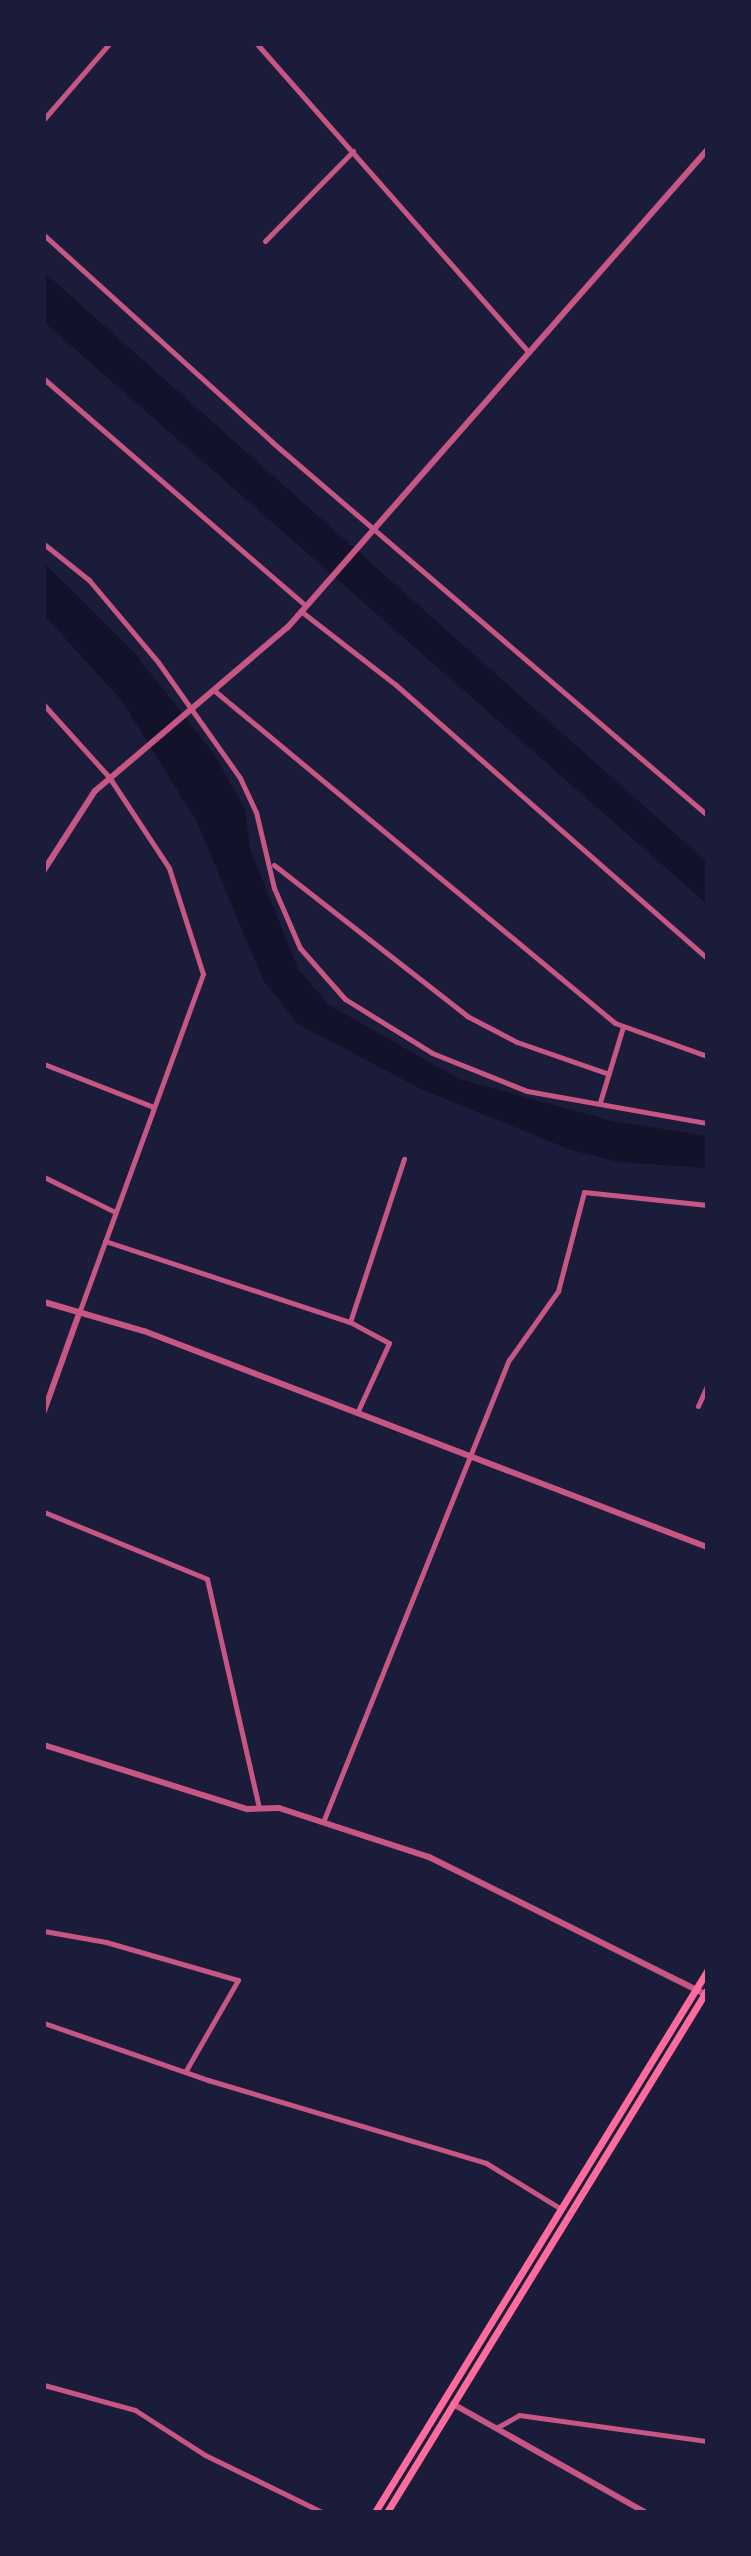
<!DOCTYPE html>
<html>
<head>
<meta charset="utf-8">
<style>
	body { margin:0 }
	#map { position:relative; width:751px; height:2556px; overflow:hidden; background:#1b1b3a; font-family:"Alegreya Sans",sans-serif }
	div>[style] { position:absolute }
	.water>* { inset:0; background:#12122b }
	.minor>* { height:5px; margin:-2.5px; padding:0 2.5px; transform-origin:2.5px; border-radius:2.5px; background:#c65784 }
	.tertiary>* { height:6px; margin:-3px; padding:0 3px; transform-origin:3px; border-radius:3px; background:#c65784 }
	.primary>* { height:7px; margin:-3.5px; padding:0 3.5px; transform-origin:3.5px; border-radius:3.5px; background:#ff6b9d }
	span { translate:-50% -50%; white-space:nowrap; text-align:center; line-height:1.15; -webkit-text-stroke:6px #1b1b3a; paint-order:stroke }
	.frame { position:absolute; inset:0; border:46px solid #1b1b3a; pointer-events:none }
</style>
</head>
<body>
<div id="map">
	<div class="water">
		<div style="clip-path:polygon(44px 272px,707px 862px,707px 904px,44px 322px)"></div>
		<div style="clip-path:polygon(44px 563px,133px 651px,214px 754px,245px 809px,250px 849px,298px 969px,329px 1005px,459px 1079px,612px 1121px,707px 1136px,707px 1168px,618px 1162px,571px 1150px,423px 1090px,298px 1024px,263px 980px,197px 822px,122px 701px,44px 615px)"></div>
	</div>
	<div class="minor">
		<div style="left:257px;top:44px;width:411px;rotate:48.6deg"></div>
		<div style="left:44px;top:119px;width:99px;rotate:-49.1deg"></div>
		<div style="left:44px;top:235px;width:308px;rotate:42.2deg"></div>
		<div style="left:272px;top:442px;width:573px;rotate:40.61deg"></div>
		<div style="left:265px;top:241px;width:126px;rotate:-45.6deg"></div>
		<div style="left:44px;top:379px;width:342px;rotate:40.9deg"></div>
		<div style="left:44px;top:544px;width:58px;rotate:38.7deg"></div>
		<div style="left:89px;top:580px;width:107px;rotate:49.9deg"></div>
		<div style="left:158px;top:662px;width:142px;rotate:54.7deg"></div>
		<div style="left:240px;top:778px;width:38px;rotate:65deg"></div>
		<div style="left:256px;top:812px;width:78px;rotate:76.7deg"></div>
		<div style="left:274px;top:888px;width:65px;rotate:66.6deg"></div>
		<div style="left:300px;top:948px;width:68px;rotate:48.6deg"></div>
		<div style="left:345px;top:999px;width:102px;rotate:31.8deg"></div>
		<div style="left:432px;top:1053px;width:102px;rotate:21.8deg"></div>
		<div style="left:527px;top:1091px;width:183px;rotate:10.1deg"></div>
		<div style="left:302px;top:612px;width:119px;rotate:37.8deg"></div>
		<div style="left:396px;top:685px;width:414px;rotate:41.3deg"></div>
		<div style="left:216px;top:692px;width:518px;rotate:39.68deg"></div>
		<div style="left:615px;top:1023px;width:98px;rotate:19.7deg"></div>
		<div style="left:44px;top:705px;width:97px;rotate:47.9deg"></div>
		<div style="left:109px;top:777px;width:109px;rotate:56.6deg"></div>
		<div style="left:169px;top:868px;width:111px;rotate:72.2deg"></div>
		<div style="left:203px;top:974px;width:359px;rotate:110.1deg"></div>
		<div style="left:274px;top:865px;width:245px;rotate:38deg"></div>
		<div style="left:467px;top:1016px;width:56px;rotate:27.5deg"></div>
		<div style="left:517px;top:1042px;width:97px;rotate:19.2deg"></div>
		<div style="left:44px;top:1064px;width:118px;rotate:21.4deg"></div>
		<div style="left:600px;top:1102px;width:78px;rotate:-73deg"></div>
		<div style="left:44px;top:1177px;width:79px;rotate:26.2deg"></div>
		<div style="left:105px;top:1241px;width:258px;rotate:18.3deg"></div>
		<div style="left:698px;top:1406px;width:22px;rotate:-66deg"></div>
		<div style="left:357px;top:1413px;width:77px;rotate:-65.4deg"></div>
		<div style="left:389px;top:1343px;width:44px;rotate:-151.7deg"></div>
		<div style="left:350px;top:1322px;width:172px;rotate:-71.7deg"></div>
		<div style="left:44px;top:1512px;width:176px;rotate:22.3deg"></div>
		<div style="left:207px;top:1579px;width:235px;rotate:77.2deg"></div>
		<div style="left:323px;top:1822px;width:498px;rotate:-68.1deg"></div>
		<div style="left:509px;top:1360px;width:85px;rotate:-54.6deg"></div>
		<div style="left:558px;top:1291px;width:102px;rotate:-75.3deg"></div>
		<div style="left:584px;top:1192px;width:124px;rotate:6deg"></div>
		<div style="left:44px;top:1931px;width:63px;rotate:10.1deg"></div>
		<div style="left:106px;top:1942px;width:137px;rotate:16.1deg"></div>
		<div style="left:238px;top:1980px;width:106px;rotate:119.9deg"></div>
		<div style="left:44px;top:2023px;width:174px;rotate:19.2deg"></div>
		<div style="left:208px;top:2080px;width:290px;rotate:16.6deg"></div>
		<div style="left:486px;top:2163px;width:88px;rotate:31.5deg"></div>
		<div style="left:44px;top:2385px;width:94px;rotate:15.4deg"></div>
		<div style="left:135px;top:2410px;width:83px;rotate:32.7deg"></div>
		<div style="left:205px;top:2455px;width:130px;rotate:26deg"></div>
		<div style="left:496px;top:2428px;width:26px;rotate:-29deg"></div>
		<div style="left:519px;top:2415px;width:190px;rotate:7.9deg"></div>
	</div>
	<div class="tertiary">
		<div style="left:44px;top:870px;width:94px;rotate:-57.2deg"></div>
		<div style="left:95px;top:791px;width:253px;rotate:-40.4deg"></div>
		<div style="left:288px;top:627px;width:635px;rotate:-48.7deg"></div>
		<div style="left:44px;top:1302px;width:104px;rotate:16.2deg"></div>
		<div style="left:144px;top:1331px;width:603px;rotate:20.99deg"></div>
		<div style="left:44px;top:1411px;width:106px;rotate:-70.2deg"></div>
		<div style="left:44px;top:1745px;width:213px;rotate:17.5deg"></div>
		<div style="left:247px;top:1809px;width:32px;rotate:-2deg"></div>
		<div style="left:279px;top:1808px;width:158px;rotate:18.1deg"></div>
		<div style="left:429px;top:1857px;width:308px;rotate:26.4deg"></div>
		<div style="left:453px;top:2404px;width:220px;rotate:29.4deg"></div>
	</div>
	<div class="primary">
		<div style="left:375px;top:2512px;width:635px;rotate:-58.46deg"></div>
		<div style="left:387px;top:2512px;width:612px;rotate:-58.49deg"></div>
	</div>
	<div class="frame"></div>
</div>
</body>
</html>
